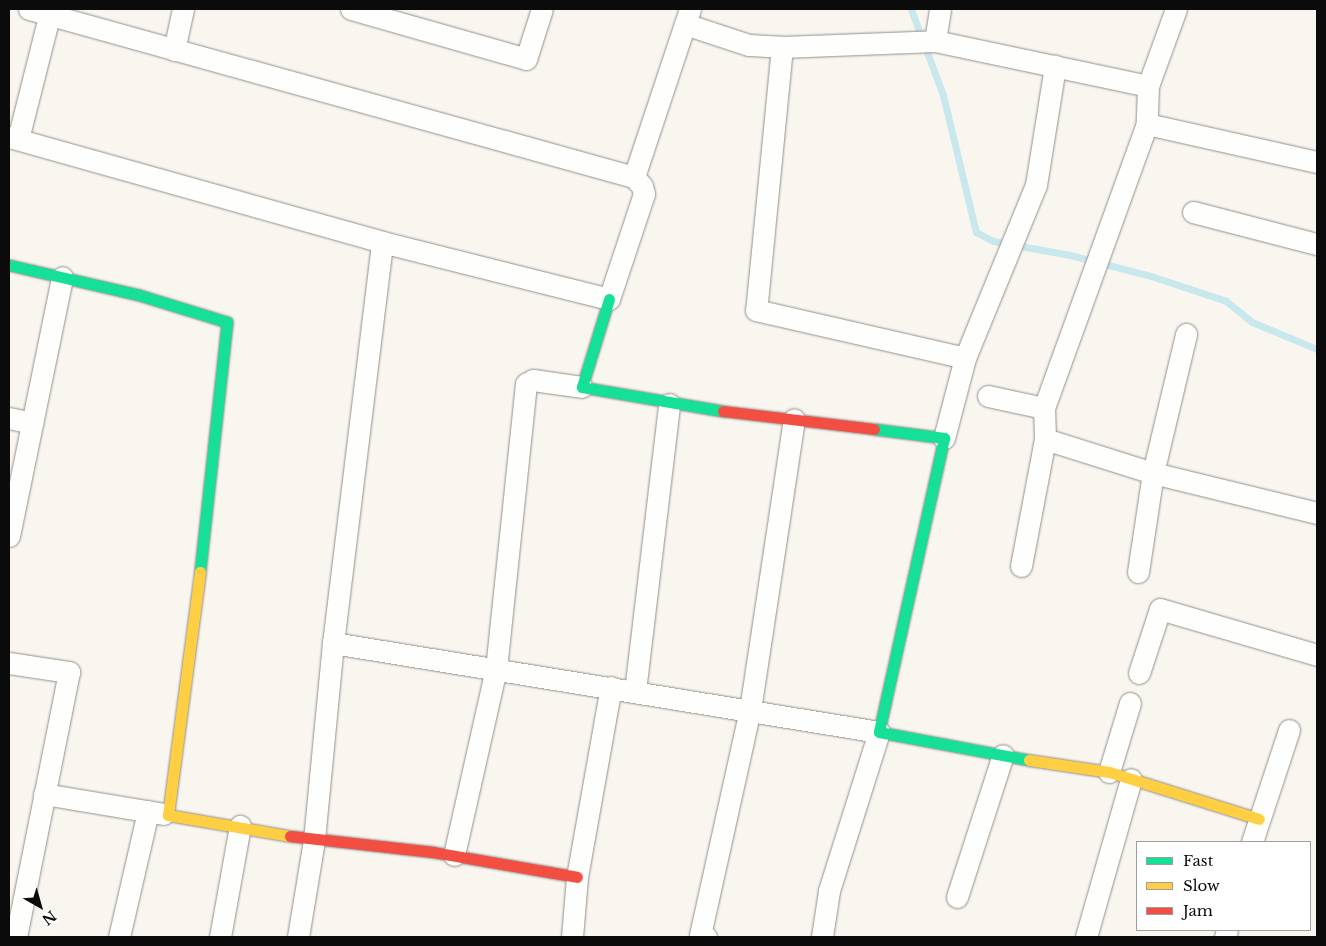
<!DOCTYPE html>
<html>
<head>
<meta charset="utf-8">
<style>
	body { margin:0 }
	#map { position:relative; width:1326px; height:946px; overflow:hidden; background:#f9f5ef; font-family:"Libre Baskerville",serif }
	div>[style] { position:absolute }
	.stream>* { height:7px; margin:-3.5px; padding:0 3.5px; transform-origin:3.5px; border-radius:3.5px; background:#c9e8ee }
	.roads { filter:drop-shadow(0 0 1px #92908e) drop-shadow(0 0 1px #92908e) }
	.street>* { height:21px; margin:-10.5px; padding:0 10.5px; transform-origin:10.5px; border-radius:10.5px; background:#fefefd }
	.fast>* { height:11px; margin:-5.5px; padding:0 5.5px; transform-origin:5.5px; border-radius:5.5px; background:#16e098 }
	.slow>* { height:11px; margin:-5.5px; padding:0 5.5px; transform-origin:5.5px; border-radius:5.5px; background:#ffcf43 }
	.jam>* { height:11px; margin:-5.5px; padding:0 5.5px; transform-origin:5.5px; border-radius:5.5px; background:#f24e42 }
	span { translate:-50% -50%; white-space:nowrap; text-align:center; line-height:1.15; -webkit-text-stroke:5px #fff; paint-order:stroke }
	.frame { position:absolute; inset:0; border:10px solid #0b0b0b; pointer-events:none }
	.legend { position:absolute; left:1136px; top:841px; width:175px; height:90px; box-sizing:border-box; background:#fff; border:1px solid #9d9d9d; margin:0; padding:6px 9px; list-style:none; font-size:15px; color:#0b0b0b }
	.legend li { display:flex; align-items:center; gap:10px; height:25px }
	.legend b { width:25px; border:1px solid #9d9d9d }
	.north { position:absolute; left:15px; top:881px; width:50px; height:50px; -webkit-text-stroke:4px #fff; paint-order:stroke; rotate:142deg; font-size:14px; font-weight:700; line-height:20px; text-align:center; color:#0b0b0b }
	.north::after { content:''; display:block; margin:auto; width:18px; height:22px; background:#0b0b0b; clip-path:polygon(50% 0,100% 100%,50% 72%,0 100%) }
</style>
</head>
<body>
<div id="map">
	<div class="stream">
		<div style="left:911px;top:9px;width:92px;rotate:69.6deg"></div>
		<div style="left:943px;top:95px;width:141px;rotate:76.5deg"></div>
		<div style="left:976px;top:232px;width:19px;rotate:28deg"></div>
		<div style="left:993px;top:241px;width:78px;rotate:10.3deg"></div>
		<div style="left:1070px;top:255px;width:84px;rotate:14.5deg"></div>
		<div style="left:1151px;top:276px;width:79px;rotate:18.4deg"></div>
		<div style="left:1226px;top:301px;width:33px;rotate:39deg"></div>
		<div style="left:1252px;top:322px;width:70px;rotate:22.6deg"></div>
	</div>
	<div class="roads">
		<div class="street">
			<div style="left:29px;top:9px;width:628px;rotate:15.52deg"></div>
			<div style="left:634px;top:177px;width:161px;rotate:-71.6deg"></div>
			<div style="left:351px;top:9px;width:182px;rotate:15.9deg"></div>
			<div style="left:526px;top:59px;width:52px;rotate:-72.3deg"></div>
			<div style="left:690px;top:9px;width:16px;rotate:108deg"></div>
			<div style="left:685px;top:24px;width:67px;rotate:18.2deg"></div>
			<div style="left:749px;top:45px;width:33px;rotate:3deg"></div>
			<div style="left:782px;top:47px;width:153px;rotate:-2.2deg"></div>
			<div style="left:935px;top:41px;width:218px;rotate:11.9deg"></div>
			<div style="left:1148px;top:86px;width:38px;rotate:92deg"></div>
			<div style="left:1147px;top:124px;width:174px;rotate:12.6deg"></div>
			<div style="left:935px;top:41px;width:32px;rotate:-81deg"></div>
			<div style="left:782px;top:47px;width:264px;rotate:95.6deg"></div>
			<div style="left:756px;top:310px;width:214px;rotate:12.9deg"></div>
			<div style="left:965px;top:358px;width:83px;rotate:104.7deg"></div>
			<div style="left:174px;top:50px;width:42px;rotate:-77.6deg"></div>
			<div style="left:1148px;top:86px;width:82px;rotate:-70deg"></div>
			<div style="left:9px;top:137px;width:387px;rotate:15.7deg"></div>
			<div style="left:382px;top:242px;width:234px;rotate:14.1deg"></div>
			<div style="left:609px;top:299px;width:111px;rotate:-71.6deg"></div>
			<div style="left:644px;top:194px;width:8px;rotate:-104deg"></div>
			<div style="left:642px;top:186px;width:12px;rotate:-132deg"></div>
			<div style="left:18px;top:139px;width:134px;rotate:-75.8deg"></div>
			<div style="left:1193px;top:212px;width:128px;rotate:14.5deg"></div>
			<div style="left:965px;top:358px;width:187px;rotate:-67.7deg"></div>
			<div style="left:1036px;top:185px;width:121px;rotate:-80.9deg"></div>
			<div style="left:988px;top:396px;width:57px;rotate:12.1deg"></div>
			<div style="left:1044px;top:408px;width:31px;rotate:88deg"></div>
			<div style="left:1045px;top:439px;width:113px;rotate:17.5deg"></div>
			<div style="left:1153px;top:473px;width:169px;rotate:13.7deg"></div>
			<div style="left:1044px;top:408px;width:302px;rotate:-70.1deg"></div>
			<div style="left:9px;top:418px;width:24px;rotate:12deg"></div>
			<div style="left:9px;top:536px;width:264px;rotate:-78.4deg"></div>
			<div style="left:1021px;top:566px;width:129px;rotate:-79.3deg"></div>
			<div style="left:1138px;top:572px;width:100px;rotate:-81.4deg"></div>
			<div style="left:1153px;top:473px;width:143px;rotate:-76.6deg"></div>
			<div style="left:333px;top:643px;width:553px;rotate:9.26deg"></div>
			<div style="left:879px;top:732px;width:167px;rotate:107.5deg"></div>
			<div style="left:829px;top:891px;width:47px;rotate:98.7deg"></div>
			<div style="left:9px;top:663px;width:61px;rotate:8.5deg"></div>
			<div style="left:69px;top:672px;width:270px;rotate:101.3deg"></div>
			<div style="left:1139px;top:673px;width:67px;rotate:-71.8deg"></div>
			<div style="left:1160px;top:609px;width:164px;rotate:16.3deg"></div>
			<div style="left:635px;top:691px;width:289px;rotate:-83.2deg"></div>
			<div style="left:1109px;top:772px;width:72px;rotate:-73.1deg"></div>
			<div style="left:44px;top:794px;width:121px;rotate:9.5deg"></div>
			<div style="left:1252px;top:842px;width:118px;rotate:-71.7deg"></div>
			<div style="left:454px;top:855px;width:191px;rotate:-77.3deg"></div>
			<div style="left:496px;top:669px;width:287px;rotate:-84deg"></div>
			<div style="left:526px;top:384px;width:8px;rotate:-30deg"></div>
			<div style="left:533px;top:380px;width:49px;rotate:8.1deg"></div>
			<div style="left:957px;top:897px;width:149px;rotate:-72.1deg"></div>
			<div style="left:119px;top:937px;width:129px;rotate:-77deg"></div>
			<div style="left:220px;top:937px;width:113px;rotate:-79.8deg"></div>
			<div style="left:298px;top:937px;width:98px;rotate:-80.6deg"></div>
			<div style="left:314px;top:840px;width:198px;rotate:-84.5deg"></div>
			<div style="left:333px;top:643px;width:404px;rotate:-83deg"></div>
			<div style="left:572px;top:937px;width:60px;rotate:-85.2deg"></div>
			<div style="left:577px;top:877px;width:193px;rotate:-79.9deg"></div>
			<div style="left:706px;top:937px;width:6px;rotate:-162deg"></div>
			<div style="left:700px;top:935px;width:230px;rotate:-77.5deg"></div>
			<div style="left:750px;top:710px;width:294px;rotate:-81.4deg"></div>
			<div style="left:1086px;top:937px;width:164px;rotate:-74.1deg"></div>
			<div style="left:1225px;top:937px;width:7px;rotate:-74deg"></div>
		</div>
		<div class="fast">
			<div style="left:9px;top:265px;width:133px;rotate:13deg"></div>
			<div style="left:139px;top:295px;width:92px;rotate:17.1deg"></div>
			<div style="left:227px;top:322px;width:251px;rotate:96.2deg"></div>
			<div style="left:609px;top:299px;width:92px;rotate:107.1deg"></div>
			<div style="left:582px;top:387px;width:143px;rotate:9.7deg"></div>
			<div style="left:874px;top:429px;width:71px;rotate:7.3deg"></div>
			<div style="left:944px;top:438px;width:301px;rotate:102.5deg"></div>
			<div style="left:879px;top:732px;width:153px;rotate:10.6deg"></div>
		</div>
		<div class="slow">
			<div style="left:200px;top:572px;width:245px;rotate:97.5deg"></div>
			<div style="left:168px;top:815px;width:124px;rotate:9.8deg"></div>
			<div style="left:1029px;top:760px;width:81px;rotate:8.5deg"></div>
			<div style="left:1109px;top:772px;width:157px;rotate:17.4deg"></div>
		</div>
		<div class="jam">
			<div style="left:723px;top:411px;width:152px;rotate:6.8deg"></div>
			<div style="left:290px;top:836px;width:144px;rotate:6.4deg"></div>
			<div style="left:433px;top:852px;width:146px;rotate:9.8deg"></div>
		</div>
	</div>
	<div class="frame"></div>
	<ul class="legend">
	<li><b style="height:6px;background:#16e098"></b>Fast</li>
	<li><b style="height:6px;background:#ffcf43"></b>Slow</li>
	<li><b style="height:6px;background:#f24e42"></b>Jam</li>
	</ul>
	<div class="north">N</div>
</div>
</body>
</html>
